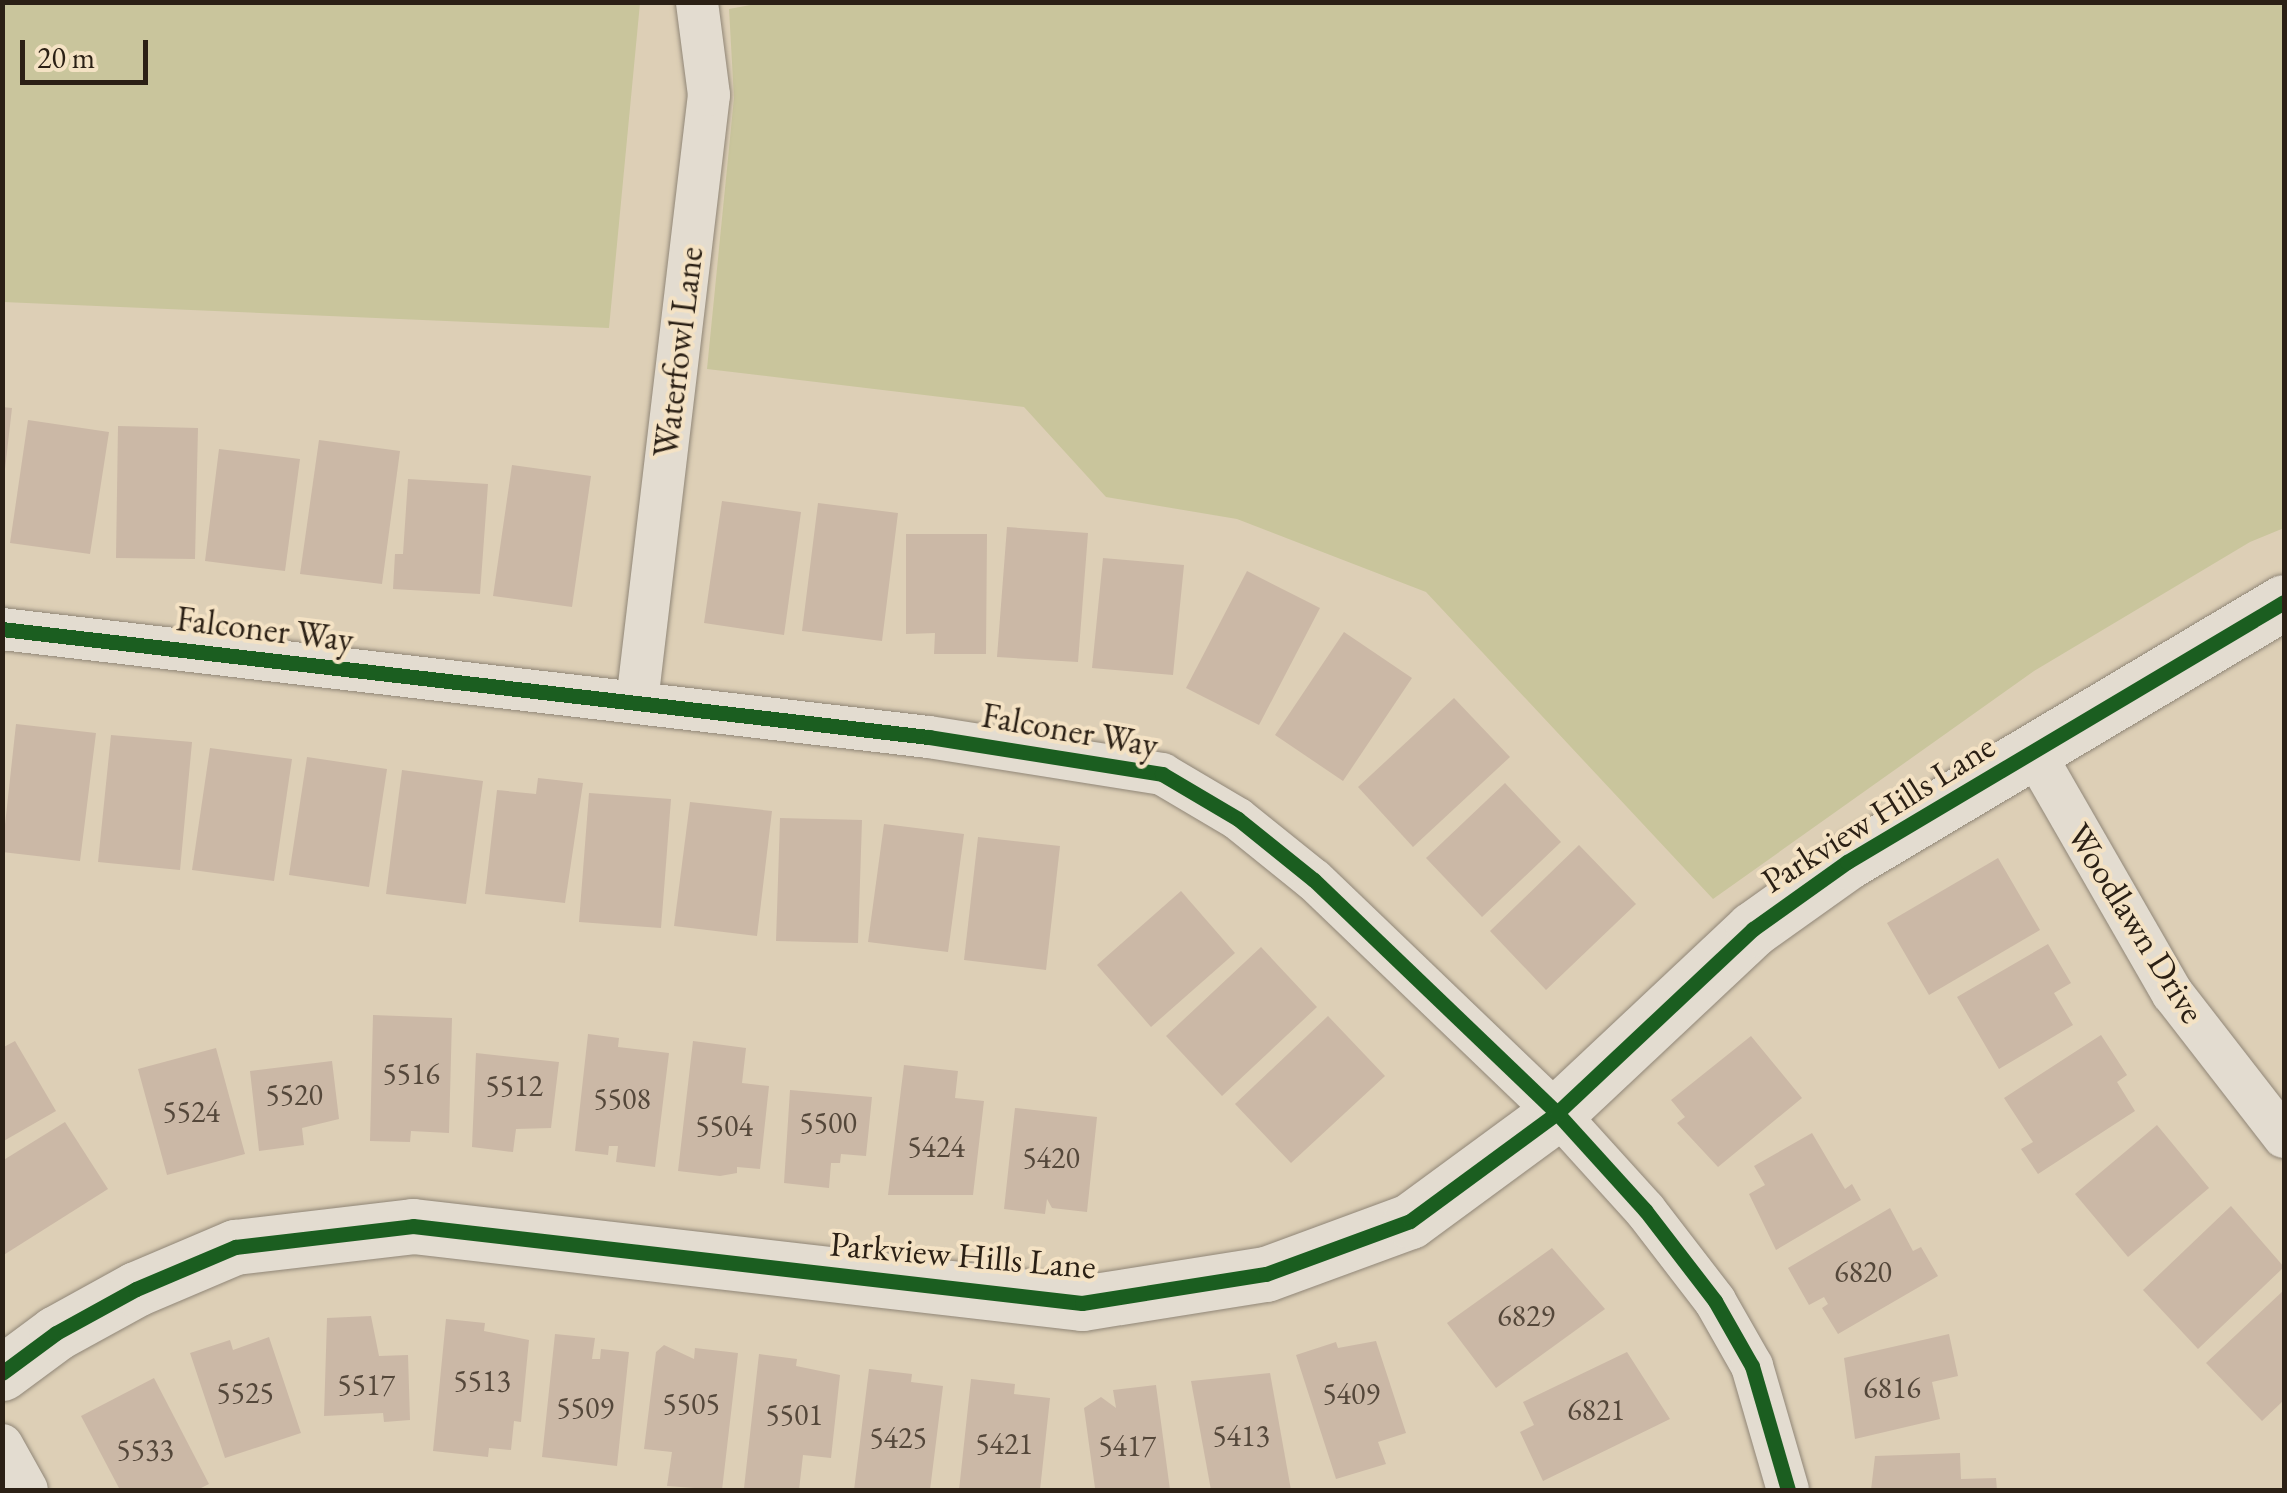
<!DOCTYPE html>
<html>
<head>
<meta charset="utf-8">
<style>
	body { margin:0 }
	#map { position:relative; width:2287px; height:1493px; overflow:hidden; background:#ddcfb6; font-family:"EB Garamond",serif }
	div>[style] { position:absolute }
	.green>* { inset:0; background:#c9c59c }
	.building>* { inset:0; background:#cbb8a6 }
	.roads { filter:drop-shadow(0 0 2px #908677) drop-shadow(0 0 2px #908677) }
	.street>* { height:42px; margin:-21px; padding:0 21px; transform-origin:21px; border-radius:21px; background:#e3dcd0 }
	.secondary>* { height:55px; margin:-27.5px; padding:0 27.5px; transform-origin:27.5px; border-radius:27.5px; background:#e3dcd0 }
	.cycleway>* { height:15px; margin:-7.5px; padding:0 7.5px; transform-origin:7.5px; border-radius:7.5px; background:#1b5e20 }
	span { translate:-50% -50%; white-space:nowrap; text-align:center; line-height:1.15; -webkit-text-stroke:8px #f4e2c4; paint-order:stroke }
	.number-label { font-size:30px; color:#54473a }
	.number-label span { -webkit-text-stroke-width:0 }
	.street-label { font-size:35px; color:#2b2015 }
	.frame { position:absolute; inset:0; border:5px solid #2b2015; pointer-events:none }
	.scale { position:absolute; left:20px; top:40px; width:128px; height:45px; box-sizing:border-box; border:5px solid #2b2015; border-top:0; padding-left:12px; font-size:30px; line-height:35px; white-space:nowrap; color:#2b2015; -webkit-text-stroke:8px #f4e2c4; paint-order:stroke }
</style>
</head>
<body>
<div id="map">
	<div class="green">
		<div style="clip-path:polygon(406px 2px,640px 3px,609px 328px,3px 302px,3px 3px)"></div>
		<div style="clip-path:polygon(761px 3px,2284px 3px,2284px 528px,2250px 542px,2034px 671px,1713px 899px,1426px 592px,1237px 519px,1106px 497px,1024px 407px,707px 369px,734px 98px,729px 9px)"></div>
	</div>
	<div class="building">
		<div style="clip-path:polygon(2px 407px,12px 408px,5px 469px,2px 469px)"></div>
		<div style="clip-path:polygon(28px 420px,109px 432px,90px 554px,10px 543px)"></div>
		<div style="clip-path:polygon(118px 426px,198px 428px,195px 559px,116px 558px)"></div>
		<div style="clip-path:polygon(319px 440px,400px 451px,382px 584px,300px 574px)"></div>
		<div style="clip-path:polygon(219px 449px,300px 459px,285px 571px,205px 561px)"></div>
		<div style="clip-path:polygon(512px 465px,591px 476px,572px 607px,493px 596px)"></div>
		<div style="clip-path:polygon(408px 479px,488px 484px,480px 594px,393px 589px,395px 554px,403px 554px)"></div>
		<div style="clip-path:polygon(722px 501px,801px 512px,784px 635px,704px 623px)"></div>
		<div style="clip-path:polygon(818px 503px,898px 513px,882px 641px,802px 631px)"></div>
		<div style="clip-path:polygon(1007px 527px,1088px 533px,1078px 662px,997px 657px)"></div>
		<div style="clip-path:polygon(906px 534px,987px 534px,986px 654px,934px 654px,935px 633px,906px 634px)"></div>
		<div style="clip-path:polygon(1103px 558px,1184px 565px,1173px 675px,1092px 668px)"></div>
		<div style="clip-path:polygon(1247px 571px,1320px 608px,1259px 725px,1186px 688px)"></div>
		<div style="clip-path:polygon(1344px 632px,1412px 678px,1343px 781px,1275px 735px)"></div>
		<div style="clip-path:polygon(1454px 698px,1510px 757px,1413px 847px,1358px 787px)"></div>
		<div style="clip-path:polygon(16px 724px,96px 733px,80px 861px,2px 852px)"></div>
		<div style="clip-path:polygon(111px 735px,192px 742px,180px 870px,98px 862px)"></div>
		<div style="clip-path:polygon(210px 748px,292px 759px,274px 881px,192px 870px)"></div>
		<div style="clip-path:polygon(307px 757px,387px 769px,369px 887px,289px 875px)"></div>
		<div style="clip-path:polygon(402px 770px,483px 781px,466px 904px,386px 894px)"></div>
		<div style="clip-path:polygon(538px 778px,583px 783px,565px 903px,485px 894px,497px 790px,536px 794px)"></div>
		<div style="clip-path:polygon(1505px 783px,1561px 842px,1482px 917px,1426px 858px)"></div>
		<div style="clip-path:polygon(589px 793px,671px 799px,661px 928px,579px 922px)"></div>
		<div style="clip-path:polygon(690px 802px,772px 811px,757px 936px,674px 926px)"></div>
		<div style="clip-path:polygon(780px 818px,862px 820px,858px 943px,776px 941px)"></div>
		<div style="clip-path:polygon(884px 824px,964px 834px,948px 952px,868px 942px)"></div>
		<div style="clip-path:polygon(978px 837px,1060px 846px,1046px 970px,964px 960px)"></div>
		<div style="clip-path:polygon(1579px 845px,1636px 904px,1546px 990px,1490px 931px)"></div>
		<div style="clip-path:polygon(1998px 858px,2040px 930px,1929px 995px,1887px 923px)"></div>
		<div style="clip-path:polygon(1181px 891px,1235px 953px,1151px 1027px,1097px 965px)"></div>
		<div style="clip-path:polygon(2048px 944px,2071px 983px,2054px 993px,2073px 1025px,1999px 1069px,1957px 997px)"></div>
		<div style="clip-path:polygon(1261px 947px,1317px 1007px,1222px 1096px,1166px 1036px)"></div>
		<div style="clip-path:polygon(373px 1015px,452px 1018px,449px 1133px,411px 1131px,410px 1142px,370px 1141px)"></div>
		<div style="clip-path:polygon(1328px 1016px,1385px 1076px,1291px 1163px,1235px 1104px)"></div>
		<div style="clip-path:polygon(588px 1034px,619px 1038px,618px 1047px,669px 1053px,655px 1167px,616px 1162px,618px 1146px,609px 1146px,608px 1155px,575px 1151px)"></div>
		<div style="clip-path:polygon(2101px 1035px,2127px 1075px,2117px 1082px,2135px 1111px,2038px 1174px,2021px 1149px,2033px 1142px,2004px 1098px)"></div>
		<div style="clip-path:polygon(1751px 1036px,1802px 1098px,1718px 1167px,1677px 1123px,1685px 1117px,1671px 1100px)"></div>
		<div style="clip-path:polygon(15px 1041px,56px 1111px,2px 1142px,2px 1048px)"></div>
		<div style="clip-path:polygon(693px 1041px,746px 1048px,742px 1083px,769px 1086px,760px 1169px,737px 1167px,737px 1173px,720px 1176px,678px 1171px)"></div>
		<div style="clip-path:polygon(216px 1048px,245px 1154px,167px 1175px,138px 1069px)"></div>
		<div style="clip-path:polygon(476px 1053px,559px 1062px,551px 1128px,516px 1129px,513px 1152px,472px 1147px)"></div>
		<div style="clip-path:polygon(332px 1061px,339px 1119px,302px 1128px,304px 1145px,259px 1151px,250px 1071px)"></div>
		<div style="clip-path:polygon(904px 1065px,958px 1071px,955px 1098px,984px 1101px,973px 1195px,888px 1195px)"></div>
		<div style="clip-path:polygon(790px 1090px,872px 1097px,866px 1156px,841px 1154px,840px 1163px,831px 1163px,829px 1188px,784px 1183px)"></div>
		<div style="clip-path:polygon(1015px 1108px,1097px 1117px,1087px 1212px,1052px 1208px,1047px 1199px,1045px 1214px,1004px 1209px)"></div>
		<div style="clip-path:polygon(65px 1122px,108px 1189px,2px 1256px,2px 1161px)"></div>
		<div style="clip-path:polygon(2157px 1125px,2209px 1188px,2128px 1257px,2075px 1194px)"></div>
		<div style="clip-path:polygon(1812px 1133px,1845px 1189px,1852px 1184px,1861px 1200px,1776px 1250px,1749px 1194px,1765px 1185px,1754px 1166px)"></div>
		<div style="clip-path:polygon(2231px 1206px,2284px 1267px,2198px 1349px,2143px 1290px)"></div>
		<div style="clip-path:polygon(1890px 1208px,1913px 1251px,1921px 1247px,1938px 1276px,1838px 1334px,1822px 1308px,1828px 1304px,1824px 1297px,1809px 1305px,1788px 1268px)"></div>
		<div style="clip-path:polygon(1552px 1248px,1605px 1309px,1496px 1388px,1447px 1323px)"></div>
		<div style="clip-path:polygon(2284px 1290px,2284px 1400px,2262px 1421px,2206px 1363px)"></div>
		<div style="clip-path:polygon(371px 1316px,379px 1356px,408px 1355px,410px 1420px,384px 1422px,383px 1413px,324px 1416px,327px 1318px)"></div>
		<div style="clip-path:polygon(446px 1319px,485px 1323px,484px 1331px,529px 1340px,521px 1422px,514px 1421px,511px 1450px,489px 1448px,488px 1457px,433px 1451px)"></div>
		<div style="clip-path:polygon(555px 1334px,595px 1338px,592px 1359px,600px 1359px,601px 1349px,629px 1352px,617px 1466px,542px 1457px)"></div>
		<div style="clip-path:polygon(1949px 1334px,1958px 1376px,1932px 1382px,1940px 1419px,1855px 1439px,1844px 1358px)"></div>
		<div style="clip-path:polygon(269px 1337px,301px 1433px,225px 1458px,190px 1353px,230px 1340px,233px 1350px)"></div>
		<div style="clip-path:polygon(1376px 1341px,1406px 1433px,1378px 1442px,1386px 1464px,1336px 1479px,1296px 1355px,1336px 1342px,1338px 1348px)"></div>
		<div style="clip-path:polygon(664px 1345px,694px 1359px,695px 1348px,738px 1353px,722px 1490px,667px 1486px,672px 1452px,644px 1449px,656px 1352px)"></div>
		<div style="clip-path:polygon(1627px 1352px,1670px 1419px,1543px 1481px,1520px 1432px,1534px 1425px,1523px 1402px)"></div>
		<div style="clip-path:polygon(759px 1354px,797px 1359px,796px 1366px,840px 1375px,831px 1458px,803px 1455px,799px 1490px,744px 1488px)"></div>
		<div style="clip-path:polygon(869px 1369px,912px 1374px,911px 1382px,943px 1386px,930px 1490px,854px 1490px)"></div>
		<div style="clip-path:polygon(1270px 1373px,1291px 1490px,1211px 1490px,1191px 1381px)"></div>
		<div style="clip-path:polygon(154px 1378px,209px 1484px,197px 1490px,120px 1490px,81px 1416px)"></div>
		<div style="clip-path:polygon(971px 1379px,1015px 1384px,1014px 1394px,1050px 1398px,1040px 1490px,959px 1490px)"></div>
		<div style="clip-path:polygon(1156px 1385px,1170px 1490px,1095px 1488px,1084px 1408px,1101px 1397px,1116px 1408px,1113px 1390px)"></div>
		<div style="clip-path:polygon(1960px 1453px,1961px 1479px,1996px 1478px,1997px 1490px,1871px 1490px,1875px 1456px)"></div>
	</div>
	<div class="roads">
		<div class="street">
			<div style="left:2px;top:629px;width:933px;rotate:6.65deg"></div>
			<div style="left:929px;top:737px;width:236px;rotate:9deg"></div>
			<div style="left:1162px;top:774px;width:88px;rotate:30.6deg"></div>
			<div style="left:1238px;top:819px;width:97px;rotate:38.8deg"></div>
			<div style="left:1314px;top:880px;width:337px;rotate:43.8deg"></div>
			<div style="left:1557px;top:1113px;width:131px;rotate:47.8deg"></div>
			<div style="left:1645px;top:1210px;width:115px;rotate:52.4deg"></div>
			<div style="left:1715px;top:1301px;width:75px;rotate:60.4deg"></div>
			<div style="left:1752px;top:1366px;width:129px;rotate:73.8deg"></div>
			<div style="left:637px;top:702px;width:611px;rotate:-83.24deg"></div>
			<div style="left:709px;top:95px;width:94px;rotate:-97.4deg"></div>
			<div style="left:2033px;top:751px;width:280px;rotate:60.1deg"></div>
			<div style="left:2173px;top:994px;width:181px;rotate:52.2deg"></div>
			<div style="left:2px;top:1445px;width:51px;rotate:60.9deg"></div>
		</div>
		<div class="secondary">
			<div style="left:2px;top:1373px;width:67px;rotate:-36.5deg"></div>
			<div style="left:56px;top:1333px;width:91px;rotate:-28.8deg"></div>
			<div style="left:136px;top:1289px;width:108px;rotate:-23deg"></div>
			<div style="left:235px;top:1247px;width:179px;rotate:-6.7deg"></div>
			<div style="left:413px;top:1226px;width:673px;rotate:6.57deg"></div>
			<div style="left:1082px;top:1303px;width:186px;rotate:-9deg"></div>
			<div style="left:1266px;top:1274px;width:153px;rotate:-20.2deg"></div>
			<div style="left:1410px;top:1221px;width:182px;rotate:-36.3deg"></div>
			<div style="left:1557px;top:1113px;width:269px;rotate:-43.2deg"></div>
			<div style="left:1753px;top:929px;width:115px;rotate:-35.5deg"></div>
			<div style="left:1847px;top:862px;width:508px;rotate:-30.75deg"></div>
		</div>
	</div>
	<div class="cycleway">
		<div style="left:2px;top:629px;width:933px;rotate:6.65deg"></div>
		<div style="left:929px;top:737px;width:236px;rotate:9deg"></div>
		<div style="left:1162px;top:774px;width:88px;rotate:30.6deg"></div>
		<div style="left:1238px;top:819px;width:97px;rotate:38.8deg"></div>
		<div style="left:1314px;top:880px;width:337px;rotate:43.8deg"></div>
		<div style="left:1557px;top:1113px;width:131px;rotate:47.8deg"></div>
		<div style="left:1645px;top:1210px;width:115px;rotate:52.4deg"></div>
		<div style="left:1715px;top:1301px;width:75px;rotate:60.4deg"></div>
		<div style="left:1752px;top:1366px;width:129px;rotate:73.8deg"></div>
		<div style="left:2px;top:1373px;width:67px;rotate:-36.5deg"></div>
		<div style="left:56px;top:1333px;width:91px;rotate:-28.8deg"></div>
		<div style="left:136px;top:1289px;width:108px;rotate:-23deg"></div>
		<div style="left:235px;top:1247px;width:179px;rotate:-6.7deg"></div>
		<div style="left:413px;top:1226px;width:673px;rotate:6.57deg"></div>
		<div style="left:1082px;top:1303px;width:186px;rotate:-9deg"></div>
		<div style="left:1266px;top:1274px;width:153px;rotate:-20.2deg"></div>
		<div style="left:1410px;top:1221px;width:182px;rotate:-36.3deg"></div>
		<div style="left:1557px;top:1113px;width:269px;rotate:-43.2deg"></div>
		<div style="left:1753px;top:929px;width:115px;rotate:-35.5deg"></div>
		<div style="left:1847px;top:862px;width:508px;rotate:-30.75deg"></div>
	</div>
	<div class="number-label">
		<span style="left:411px;top:1074px">5516</span>
		<span style="left:514px;top:1086px">5512</span>
		<span style="left:294px;top:1095px">5520</span>
		<span style="left:622px;top:1099px">5508</span>
		<span style="left:191px;top:1112px">5524</span>
		<span style="left:828px;top:1123px">5500</span>
		<span style="left:724px;top:1126px">5504</span>
		<span style="left:936px;top:1147px">5424</span>
		<span style="left:1051px;top:1158px">5420</span>
		<span style="left:1863px;top:1272px">6820</span>
		<span style="left:1526px;top:1316px">6829</span>
		<span style="left:482px;top:1381px">5513</span>
		<span style="left:366px;top:1385px">5517</span>
		<span style="left:1892px;top:1388px">6816</span>
		<span style="left:245px;top:1393px">5525</span>
		<span style="left:1351px;top:1394px">5409</span>
		<span style="left:691px;top:1404px">5505</span>
		<span style="left:585px;top:1408px">5509</span>
		<span style="left:1596px;top:1410px">6821</span>
		<span style="left:794px;top:1415px">5501</span>
		<span style="left:1241px;top:1436px">5413</span>
		<span style="left:898px;top:1438px">5425</span>
		<span style="left:1004px;top:1444px">5421</span>
		<span style="left:1127px;top:1446px">5417</span>
		<span style="left:145px;top:1450px">5533</span>
	</div>
	<div class="street-label">
		<span style="left:678px;top:352px;rotate:-83deg">Waterfowl Lane</span>
		<span style="left:265px;top:629px;rotate:7deg">Falconer Way</span>
		<span style="left:1070px;top:730px;rotate:10deg">Falconer Way</span>
		<span style="left:1878px;top:813px;rotate:-32deg">Parkview Hills Lane</span>
		<span style="left:2136px;top:923px;rotate:58deg">Woodlawn Drive</span>
		<span style="left:963px;top:1255px;rotate:5deg">Parkview Hills Lane</span>
	</div>
	<div class="frame"></div>
	<div class="scale">20 m</div>
</div>
</body>
</html>
